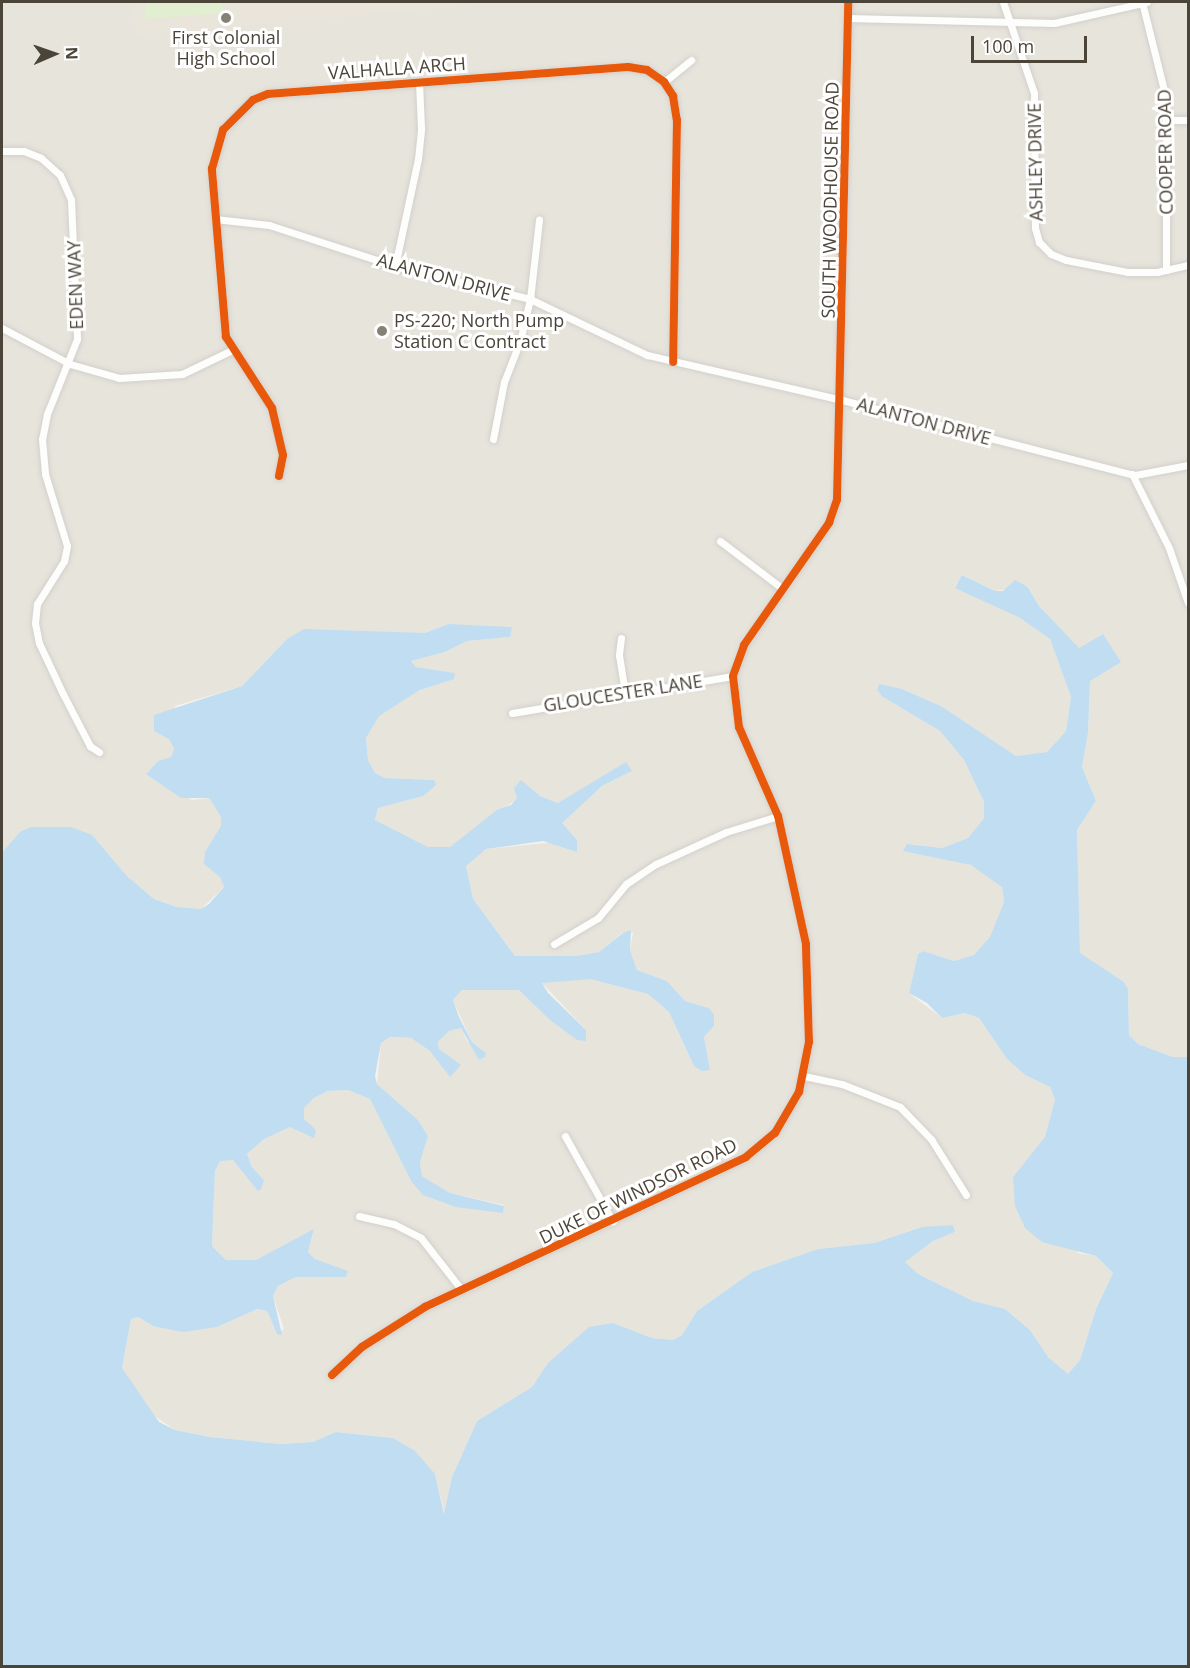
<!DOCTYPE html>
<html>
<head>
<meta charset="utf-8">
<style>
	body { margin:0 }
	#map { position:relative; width:1190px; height:1668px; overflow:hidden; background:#f4f2ee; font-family:"Open Sans",sans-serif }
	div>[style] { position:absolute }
	.residential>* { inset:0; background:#e7e4dc }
	.education>* { inset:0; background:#eae5da }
	.green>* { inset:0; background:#e1eecf }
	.water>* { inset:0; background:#c0ddf1 }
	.roads { filter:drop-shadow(0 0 2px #d2d0cb) drop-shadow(0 0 2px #d2d0cb) }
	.street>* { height:7px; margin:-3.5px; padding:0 3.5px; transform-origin:3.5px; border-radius:3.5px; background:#fdfdfc }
	.cycleway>* { height:8px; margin:-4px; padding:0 4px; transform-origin:4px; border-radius:4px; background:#e8590c }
	.dots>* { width:16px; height:16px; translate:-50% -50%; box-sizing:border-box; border:3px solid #fff; border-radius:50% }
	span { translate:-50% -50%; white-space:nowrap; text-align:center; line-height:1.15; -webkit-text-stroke:6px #fff; paint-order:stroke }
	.poi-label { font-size:18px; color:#4b4439 }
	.left { translate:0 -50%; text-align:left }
	.street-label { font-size:18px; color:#4b4439 }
	.frame { position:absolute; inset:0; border:3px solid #4b4439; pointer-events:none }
	.north { position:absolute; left:24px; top:24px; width:60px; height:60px; -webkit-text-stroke:4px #fff; paint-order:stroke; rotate:88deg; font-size:16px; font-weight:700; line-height:24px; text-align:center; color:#4b4439 }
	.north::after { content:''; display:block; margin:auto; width:21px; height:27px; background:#4b4439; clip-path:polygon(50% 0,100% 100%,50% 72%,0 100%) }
	.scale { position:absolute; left:971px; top:36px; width:116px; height:27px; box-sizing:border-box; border:3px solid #4b4439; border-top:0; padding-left:8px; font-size:18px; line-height:21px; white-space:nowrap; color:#4b4439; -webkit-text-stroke:4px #fff; paint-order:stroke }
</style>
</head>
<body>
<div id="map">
	<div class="residential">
		<div style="clip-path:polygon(2px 2px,1188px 2px,1188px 1057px,1173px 1057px,1138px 1044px,1129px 1035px,1128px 989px,1124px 982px,1080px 954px,1077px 830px,1096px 801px,1082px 767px,1088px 733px,1090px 681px,1103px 634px,1079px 649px,1039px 606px,1028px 586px,995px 591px,963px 575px,955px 587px,1020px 618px,1050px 639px,1071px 697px,1066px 731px,1047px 752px,1016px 756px,941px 706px,902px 689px,883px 697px,940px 731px,964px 760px,984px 802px,984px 818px,968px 838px,942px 848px,908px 844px,984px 870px,1002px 887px,1004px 902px,991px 937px,974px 955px,954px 961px,923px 951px,918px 954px,909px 993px,942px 1018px,965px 1013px,979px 1018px,1007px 1059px,1025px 1075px,1050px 1087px,1055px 1099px,1045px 1138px,1013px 1177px,1078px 1253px,1096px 1256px,1113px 1273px,1096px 1309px,1080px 1360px,1068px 1374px,1048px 1357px,1030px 1330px,1005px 1309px,973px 1301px,918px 1274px,904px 1262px,933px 1241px,955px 1232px,922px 1227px,874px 1243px,818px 1249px,752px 1272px,697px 1311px,682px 1335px,673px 1340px,652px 1338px,613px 1323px,548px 1363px,532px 1387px,477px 1421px,452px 1477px,445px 1515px,435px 1474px,393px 1438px,337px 1432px,313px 1442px,280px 1444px,210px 1437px,175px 1430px,150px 1413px,122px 1368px,131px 1319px,138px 1317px,153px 1326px,217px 1327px,257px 1309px,267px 1311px,277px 1334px,284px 1329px,273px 1296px,278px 1286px,296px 1277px,345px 1277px,347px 1271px,315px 1259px,308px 1252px,314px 1230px,256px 1260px,226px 1260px,212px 1246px,215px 1171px,220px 1160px,233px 1160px,258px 1190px,264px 1180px,252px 1167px,247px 1154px,264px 1139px,304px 1120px,304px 1108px,314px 1098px,328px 1091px,348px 1090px,370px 1099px,411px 1181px,503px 1213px,504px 1205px,450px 1193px,422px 1176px,420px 1162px,428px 1136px,418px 1120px,377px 1084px,381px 1043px,390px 1037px,411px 1038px,430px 1051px,439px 1049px,438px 1042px,449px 1031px,461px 1028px,467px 1041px,486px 1053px,472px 1042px,453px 1000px,462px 990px,471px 989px,519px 990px,577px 1040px,586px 1030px,542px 983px,556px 979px,590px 979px,648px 994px,669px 1012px,694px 1066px,710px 1070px,704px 1037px,714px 1026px,709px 1008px,685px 1001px,667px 981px,637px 970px,630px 950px,633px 932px,622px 933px,599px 952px,576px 956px,515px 956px,473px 899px,466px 866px,471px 859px,486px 849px,577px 840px,561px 823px,602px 786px,632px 771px,558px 803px,540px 796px,518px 798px,450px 847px,428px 847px,375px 820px,378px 808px,423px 796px,434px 780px,385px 778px,375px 773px,368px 760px,366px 738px,378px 716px,420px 690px,454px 678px,454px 673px,416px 667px,411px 661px,445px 652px,467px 641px,510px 637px,448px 624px,425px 633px,287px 639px,242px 686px,175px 706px,169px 739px,174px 749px,171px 757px,158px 761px,146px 774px,192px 800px,209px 798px,221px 817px,220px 877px,224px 887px,201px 909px,177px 907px,154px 899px,127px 876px,92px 835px,2px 853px)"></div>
	</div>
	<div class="education">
		<div style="clip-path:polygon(133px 2px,507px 2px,136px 35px)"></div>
	</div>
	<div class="green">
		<div style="clip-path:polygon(146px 2px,222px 2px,223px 13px,145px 19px)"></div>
	</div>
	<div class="water">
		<div style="clip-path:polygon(962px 575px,995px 591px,1003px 591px,1015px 580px,1028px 587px,1039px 606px,1079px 648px,1103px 634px,1121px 662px,1090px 681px,1088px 733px,1082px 767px,1096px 801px,1077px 830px,1080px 953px,1124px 982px,1128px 989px,1129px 1035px,1138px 1044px,1173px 1057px,1188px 1057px,1188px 1666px,2px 1666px,2px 853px,20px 832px,31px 827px,71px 827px,92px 835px,127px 876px,154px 899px,177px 907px,201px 909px,209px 904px,224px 887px,220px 877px,204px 864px,205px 852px,221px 826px,221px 817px,209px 798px,181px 798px,146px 774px,158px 761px,171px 757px,174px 749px,169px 739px,154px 731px,154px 715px,242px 686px,287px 639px,304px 629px,425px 633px,448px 624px,512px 627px,510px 637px,467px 641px,445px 652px,411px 661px,416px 667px,455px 673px,454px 679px,420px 690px,379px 716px,366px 738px,368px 760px,375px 773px,385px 778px,434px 780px,436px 785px,423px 796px,378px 808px,375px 820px,428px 847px,450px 847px,497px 810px,511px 805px,517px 798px,514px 788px,521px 780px,540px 796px,558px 803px,626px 762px,632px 771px,602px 786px,562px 823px,577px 840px,577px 852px,543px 841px,486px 849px,466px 866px,473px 899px,515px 956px,576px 956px,599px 952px,623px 933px,631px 930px,630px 950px,637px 970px,667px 981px,685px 1001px,709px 1008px,714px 1015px,714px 1026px,704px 1037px,710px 1070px,702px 1071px,694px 1066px,669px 1012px,648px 994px,590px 979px,542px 983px,548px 993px,586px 1030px,586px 1041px,577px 1040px,550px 1020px,519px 990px,462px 990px,453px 1000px,459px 1017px,472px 1042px,486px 1053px,485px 1057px,479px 1060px,461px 1028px,449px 1031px,438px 1042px,439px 1049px,461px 1065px,450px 1077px,430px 1051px,411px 1038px,390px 1037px,381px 1043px,375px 1076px,377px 1084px,418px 1120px,428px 1136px,420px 1162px,422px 1176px,450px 1193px,504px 1206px,503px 1213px,456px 1207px,423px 1195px,411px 1181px,370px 1099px,348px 1090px,328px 1091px,314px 1098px,304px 1108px,304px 1119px,316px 1130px,314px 1138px,290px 1127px,264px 1139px,247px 1154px,252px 1167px,264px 1180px,261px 1189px,258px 1191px,233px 1160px,220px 1161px,215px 1171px,212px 1246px,226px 1260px,256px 1260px,314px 1229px,308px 1252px,315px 1259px,348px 1271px,346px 1277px,296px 1277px,278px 1286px,273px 1296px,282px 1335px,277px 1334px,267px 1311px,257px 1309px,217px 1327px,183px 1332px,153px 1326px,138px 1317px,131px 1319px,122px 1368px,159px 1422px,175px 1430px,210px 1437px,280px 1444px,313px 1442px,336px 1432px,393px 1438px,415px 1451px,435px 1474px,444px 1514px,452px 1477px,477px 1421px,532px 1387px,548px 1363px,589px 1327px,613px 1323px,652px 1338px,673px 1340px,682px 1335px,697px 1311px,752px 1272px,818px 1249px,874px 1243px,922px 1227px,953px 1225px,955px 1232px,933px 1241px,905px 1262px,918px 1274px,973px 1301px,1005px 1309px,1030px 1330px,1048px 1357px,1068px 1374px,1080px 1360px,1096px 1309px,1113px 1273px,1096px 1256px,1042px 1242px,1025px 1228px,1015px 1206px,1013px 1177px,1045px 1137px,1055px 1099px,1050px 1087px,1025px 1075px,1007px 1059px,979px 1018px,965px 1013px,942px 1018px,927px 1003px,909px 993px,918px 954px,923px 951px,954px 961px,974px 955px,990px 937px,1004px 902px,1002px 887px,971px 865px,903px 851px,907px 844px,942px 848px,968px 838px,984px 818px,984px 802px,964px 760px,940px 731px,883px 697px,877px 690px,879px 684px,902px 689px,941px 706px,1016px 756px,1047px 752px,1066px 731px,1071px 697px,1050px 639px,1020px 618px,955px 588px)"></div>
	</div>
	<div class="roads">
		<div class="street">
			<div style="left:1003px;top:2px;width:96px;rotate:71.2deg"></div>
			<div style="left:1034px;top:93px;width:135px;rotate:89.6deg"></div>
			<div style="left:1035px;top:228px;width:15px;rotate:74deg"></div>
			<div style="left:1039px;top:242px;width:17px;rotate:45deg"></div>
			<div style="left:1051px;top:254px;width:16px;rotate:22deg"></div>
			<div style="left:1066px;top:260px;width:62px;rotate:11.1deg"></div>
			<div style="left:1127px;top:272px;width:30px"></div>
			<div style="left:1157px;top:272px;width:32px;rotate:-13deg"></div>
			<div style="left:1142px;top:2px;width:99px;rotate:76deg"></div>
			<div style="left:1166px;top:98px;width:172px;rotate:90deg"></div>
			<div style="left:847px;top:18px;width:207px;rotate:1.4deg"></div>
			<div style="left:1054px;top:23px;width:95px;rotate:-12.7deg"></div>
			<div style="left:664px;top:82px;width:35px;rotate:-39deg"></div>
			<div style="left:1167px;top:120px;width:21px"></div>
			<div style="left:2px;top:151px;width:22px"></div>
			<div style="left:24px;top:151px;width:18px;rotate:22deg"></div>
			<div style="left:41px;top:158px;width:25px;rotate:42deg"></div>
			<div style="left:60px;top:175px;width:27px;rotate:66deg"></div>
			<div style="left:71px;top:200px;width:139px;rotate:87.5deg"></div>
			<div style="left:77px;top:339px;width:81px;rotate:111.8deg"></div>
			<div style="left:47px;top:414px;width:25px;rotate:101deg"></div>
			<div style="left:42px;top:439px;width:35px;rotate:85deg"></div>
			<div style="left:45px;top:474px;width:75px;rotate:73deg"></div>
			<div style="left:67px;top:546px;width:15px;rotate:101deg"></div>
			<div style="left:64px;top:561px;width:51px;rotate:122.1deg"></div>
			<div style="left:37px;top:604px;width:19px;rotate:96deg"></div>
			<div style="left:35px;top:623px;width:20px;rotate:79deg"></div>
			<div style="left:39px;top:643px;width:56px;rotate:64.8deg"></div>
			<div style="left:63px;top:694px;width:59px;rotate:62.6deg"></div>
			<div style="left:90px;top:746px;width:11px;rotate:34deg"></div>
			<div style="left:215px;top:219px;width:54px;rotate:6.3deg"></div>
			<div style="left:269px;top:225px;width:133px;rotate:18deg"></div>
			<div style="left:395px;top:266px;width:139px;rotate:13.7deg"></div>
			<div style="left:530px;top:299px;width:130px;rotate:25.6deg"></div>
			<div style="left:647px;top:355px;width:200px;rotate:13deg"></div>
			<div style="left:842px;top:400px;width:302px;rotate:14.4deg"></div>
			<div style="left:1135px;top:475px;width:54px;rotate:-10.7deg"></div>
			<div style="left:395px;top:266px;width:109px;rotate:-77.9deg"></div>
			<div style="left:418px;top:159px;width:31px;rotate:-84deg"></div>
			<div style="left:421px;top:128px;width:46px;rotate:-92.5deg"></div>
			<div style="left:2px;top:328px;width:77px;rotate:27.9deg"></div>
			<div style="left:70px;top:364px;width:51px;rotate:15.9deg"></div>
			<div style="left:119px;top:378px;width:63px;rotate:-3.6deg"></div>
			<div style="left:182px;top:374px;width:55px;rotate:-25.6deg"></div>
			<div style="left:493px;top:439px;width:58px;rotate:-79.1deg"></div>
			<div style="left:504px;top:382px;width:44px;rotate:-68.7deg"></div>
			<div style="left:520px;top:341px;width:43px;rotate:-76.6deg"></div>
			<div style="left:530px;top:299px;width:80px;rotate:-83.5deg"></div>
			<div style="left:1132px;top:474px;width:83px;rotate:63.4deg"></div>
			<div style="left:1169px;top:548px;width:58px;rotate:70.9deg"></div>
			<div style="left:279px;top:476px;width:21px;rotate:-79deg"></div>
			<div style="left:283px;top:455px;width:48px;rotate:-103.2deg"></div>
			<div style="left:272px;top:408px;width:85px;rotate:-122.9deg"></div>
			<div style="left:226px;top:337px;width:169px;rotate:-94.8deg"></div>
			<div style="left:212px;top:169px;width:41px;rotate:-74.2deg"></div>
			<div style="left:223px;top:130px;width:42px;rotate:-45deg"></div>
			<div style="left:253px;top:100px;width:16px;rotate:-22deg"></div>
			<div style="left:268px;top:94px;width:361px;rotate:-4.3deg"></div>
			<div style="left:628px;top:67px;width:19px;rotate:9deg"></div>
			<div style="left:647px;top:70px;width:21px;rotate:35deg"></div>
			<div style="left:664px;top:82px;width:17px;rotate:57deg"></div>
			<div style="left:673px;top:96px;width:24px;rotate:81deg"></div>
			<div style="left:677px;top:120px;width:242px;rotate:90.9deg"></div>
			<div style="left:720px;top:541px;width:79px;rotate:37.3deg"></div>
			<div style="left:621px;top:638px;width:17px;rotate:97deg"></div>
			<div style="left:619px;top:655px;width:39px;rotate:81deg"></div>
			<div style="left:512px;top:713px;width:224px;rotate:-9.5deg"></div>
			<div style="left:554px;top:944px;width:51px;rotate:-30.6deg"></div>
			<div style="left:598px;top:918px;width:44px;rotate:-50.5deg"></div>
			<div style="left:626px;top:884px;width:36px;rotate:-34deg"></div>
			<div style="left:656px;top:864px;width:77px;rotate:-24.6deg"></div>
			<div style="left:726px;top:832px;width:54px;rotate:-17.1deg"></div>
			<div style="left:804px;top:1076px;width:39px;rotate:12deg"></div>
			<div style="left:842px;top:1084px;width:62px;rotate:21.6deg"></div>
			<div style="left:900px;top:1107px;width:45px;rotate:45.9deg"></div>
			<div style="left:931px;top:1139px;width:66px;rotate:58deg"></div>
			<div style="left:565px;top:1136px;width:98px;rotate:60.8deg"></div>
			<div style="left:359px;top:1216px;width:36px;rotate:13deg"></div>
			<div style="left:394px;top:1224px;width:30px;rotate:27deg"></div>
			<div style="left:421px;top:1238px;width:65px;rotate:51.9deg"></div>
			<div style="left:332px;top:1375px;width:41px;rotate:-43deg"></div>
			<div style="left:362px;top:1347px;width:75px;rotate:-32.4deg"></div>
			<div style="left:425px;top:1307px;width:354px;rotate:-25deg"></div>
			<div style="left:746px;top:1157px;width:38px;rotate:-40deg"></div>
			<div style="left:775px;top:1133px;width:48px;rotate:-59.7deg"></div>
			<div style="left:799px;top:1092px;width:51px;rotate:-78.7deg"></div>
			<div style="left:809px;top:1042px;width:98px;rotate:-91.8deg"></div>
			<div style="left:806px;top:944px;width:131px;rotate:-102.3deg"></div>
			<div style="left:778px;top:816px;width:97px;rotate:-113.7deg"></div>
			<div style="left:739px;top:727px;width:51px;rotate:-96.7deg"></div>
			<div style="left:733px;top:676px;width:33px;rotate:-70deg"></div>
			<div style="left:744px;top:645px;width:149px;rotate:-55.1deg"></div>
			<div style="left:829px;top:523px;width:24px;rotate:-71deg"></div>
			<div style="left:837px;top:500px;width:498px;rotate:-88.7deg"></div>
		</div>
	</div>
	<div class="cycleway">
		<div style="left:279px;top:476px;width:21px;rotate:-79deg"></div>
		<div style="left:283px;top:455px;width:48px;rotate:-103.2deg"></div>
		<div style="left:272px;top:408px;width:85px;rotate:-122.9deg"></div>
		<div style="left:226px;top:337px;width:169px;rotate:-94.8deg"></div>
		<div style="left:212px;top:169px;width:41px;rotate:-74.2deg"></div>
		<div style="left:223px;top:130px;width:42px;rotate:-45deg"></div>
		<div style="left:253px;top:100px;width:16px;rotate:-22deg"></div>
		<div style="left:268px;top:94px;width:361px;rotate:-4.3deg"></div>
		<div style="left:628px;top:67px;width:19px;rotate:9deg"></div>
		<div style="left:647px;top:70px;width:21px;rotate:35deg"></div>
		<div style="left:664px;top:82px;width:17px;rotate:57deg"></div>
		<div style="left:673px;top:96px;width:24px;rotate:81deg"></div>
		<div style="left:677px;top:120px;width:242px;rotate:90.9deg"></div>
		<div style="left:332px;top:1375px;width:41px;rotate:-43deg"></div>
		<div style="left:362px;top:1347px;width:75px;rotate:-32.4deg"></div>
		<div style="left:425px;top:1307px;width:354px;rotate:-25deg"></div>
		<div style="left:746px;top:1157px;width:38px;rotate:-40deg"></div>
		<div style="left:775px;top:1133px;width:48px;rotate:-59.7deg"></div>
		<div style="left:799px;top:1092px;width:51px;rotate:-78.7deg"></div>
		<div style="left:809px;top:1042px;width:98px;rotate:-91.8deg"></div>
		<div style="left:806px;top:944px;width:131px;rotate:-102.3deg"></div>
		<div style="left:778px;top:816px;width:97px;rotate:-113.7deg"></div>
		<div style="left:739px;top:727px;width:51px;rotate:-96.7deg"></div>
		<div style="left:733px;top:676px;width:33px;rotate:-70deg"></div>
		<div style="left:744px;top:645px;width:149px;rotate:-55.1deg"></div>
		<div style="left:829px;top:523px;width:24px;rotate:-71deg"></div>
		<div style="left:837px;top:500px;width:498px;rotate:-88.7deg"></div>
	</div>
	<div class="dots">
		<div style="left:226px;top:18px;background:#868178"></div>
		<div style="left:382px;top:331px;background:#868178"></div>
	</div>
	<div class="poi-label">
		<span style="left:226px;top:48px">First Colonial<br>High School</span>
		<span class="left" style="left:394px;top:331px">PS-220; North Pump<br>Station C Contract</span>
	</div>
	<div class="street-label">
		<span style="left:397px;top:68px;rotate:-4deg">VALHALLA ARCH</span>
		<span style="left:1165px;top:152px;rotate:-91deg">COOPER ROAD</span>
		<span style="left:1035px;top:162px;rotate:-91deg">ASHLEY DRIVE</span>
		<span style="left:830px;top:200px;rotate:-89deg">SOUTH WOODHOUSE ROAD</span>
		<span style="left:444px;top:277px;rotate:15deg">ALANTON DRIVE</span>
		<span style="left:75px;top:285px;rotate:-92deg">EDEN WAY</span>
		<span style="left:924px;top:421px;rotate:15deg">ALANTON DRIVE</span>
		<span style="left:623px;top:693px;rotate:-9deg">GLOUCESTER LANE</span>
		<span style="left:638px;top:1191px;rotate:-26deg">DUKE OF WINDSOR ROAD</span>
	</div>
	<div class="frame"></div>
	<div class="north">N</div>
	<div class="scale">100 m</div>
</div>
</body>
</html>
